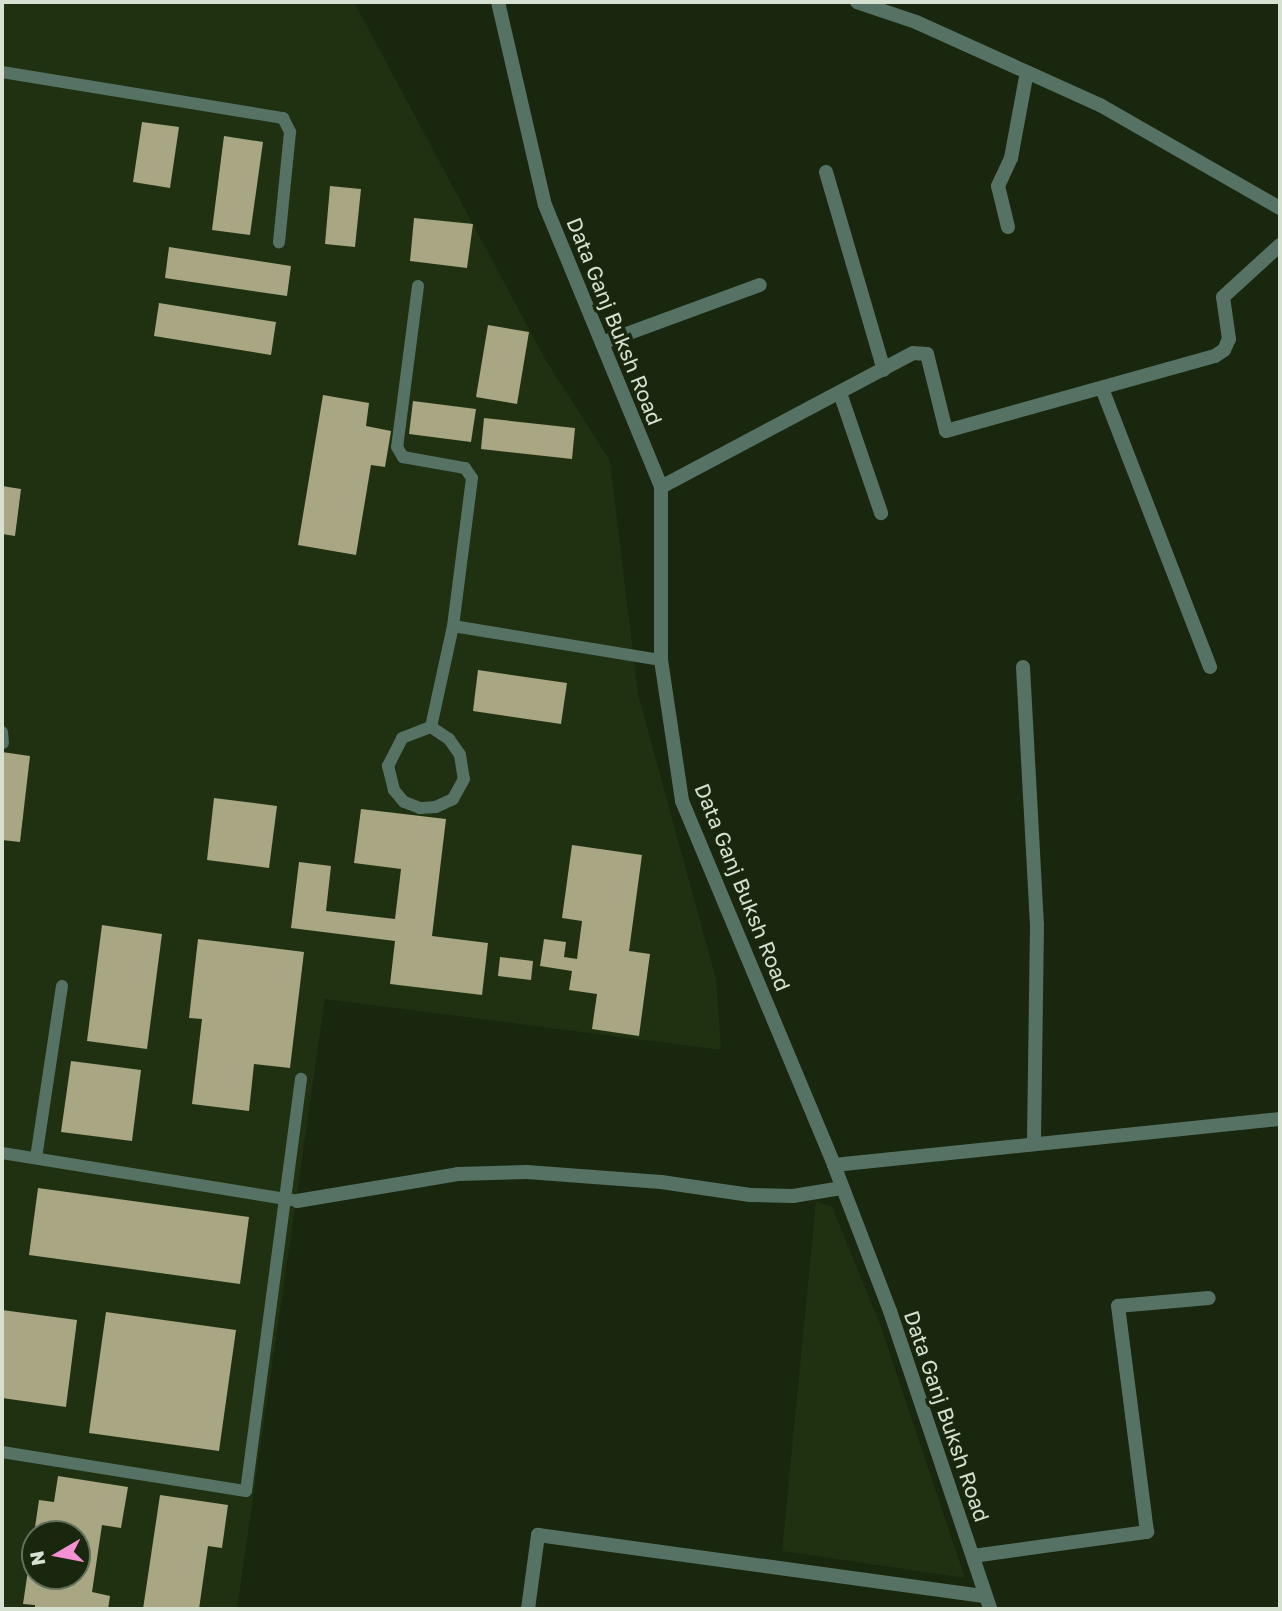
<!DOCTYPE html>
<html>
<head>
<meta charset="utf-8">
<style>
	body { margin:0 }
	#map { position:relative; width:1282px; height:1611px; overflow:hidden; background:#18270d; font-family:"Golos Text",sans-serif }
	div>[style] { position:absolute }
	.built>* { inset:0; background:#1f3111 }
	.building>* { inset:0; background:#a9a683 }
	.service>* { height:12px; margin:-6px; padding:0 6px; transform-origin:6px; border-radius:6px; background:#567264 }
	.minor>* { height:14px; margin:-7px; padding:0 7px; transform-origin:7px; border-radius:7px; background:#567264 }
	.tertiary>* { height:14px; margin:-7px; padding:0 7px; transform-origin:7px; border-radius:7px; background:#567264 }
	span { translate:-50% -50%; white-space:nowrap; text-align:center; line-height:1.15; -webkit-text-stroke:7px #18270d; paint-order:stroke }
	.street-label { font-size:21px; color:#d7e1d1 }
	.frame { position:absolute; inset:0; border:4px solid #d7e1d1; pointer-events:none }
	.north { position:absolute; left:21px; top:1520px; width:70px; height:70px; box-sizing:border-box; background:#18270d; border:2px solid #64715b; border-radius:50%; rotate:260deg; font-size:19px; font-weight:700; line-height:28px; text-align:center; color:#d7e1d1 }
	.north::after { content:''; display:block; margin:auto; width:24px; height:32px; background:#f591d2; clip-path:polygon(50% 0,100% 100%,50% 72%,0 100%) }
</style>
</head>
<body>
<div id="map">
	<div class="built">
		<div style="clip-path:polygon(evenodd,2px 2px,354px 2px,544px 357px,610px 461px,638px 694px,716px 979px,721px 1050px,325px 999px,237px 1609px,2px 1609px,2px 2px,35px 1534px,77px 1534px,77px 1576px,35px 1576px,35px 1534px)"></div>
		<div style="clip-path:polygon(816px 1201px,832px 1207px,880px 1324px,965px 1578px,782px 1551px)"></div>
	</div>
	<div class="building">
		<div style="clip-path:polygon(142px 122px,179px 127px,170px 188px,133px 182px)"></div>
		<div style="clip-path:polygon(224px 136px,263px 142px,250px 235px,212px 230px)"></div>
		<div style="clip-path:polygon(330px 186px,361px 189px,355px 247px,325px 244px)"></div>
		<div style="clip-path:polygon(414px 218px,473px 224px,467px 268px,410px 261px)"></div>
		<div style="clip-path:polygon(169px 247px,291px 266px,287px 296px,165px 278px)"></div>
		<div style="clip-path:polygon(159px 303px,276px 322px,271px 355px,154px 336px)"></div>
		<div style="clip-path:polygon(488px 325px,529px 332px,517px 404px,476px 397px)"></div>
		<div style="clip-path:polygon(323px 395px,369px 403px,366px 426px,391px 431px,385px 467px,371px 465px,356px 555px,298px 545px)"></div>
		<div style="clip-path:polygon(413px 401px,476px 409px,471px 442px,409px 434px)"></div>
		<div style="clip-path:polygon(484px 418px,575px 428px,572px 459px,481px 449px)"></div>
		<div style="clip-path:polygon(2px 486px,21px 489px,15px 536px,2px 534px)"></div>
		<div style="clip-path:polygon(478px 670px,567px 683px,561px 724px,473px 711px)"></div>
		<div style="clip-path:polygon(2px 752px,30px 756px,20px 842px,2px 840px)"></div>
		<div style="clip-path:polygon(214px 798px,277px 806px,269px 868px,207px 860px)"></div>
		<div style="clip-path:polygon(361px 809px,446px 819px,432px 936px,488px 943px,482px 995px,390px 984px,395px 941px,291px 928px,299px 862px,331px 866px,326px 911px,395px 919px,401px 869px,354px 863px)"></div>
		<div style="clip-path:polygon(572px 845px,642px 855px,629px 951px,650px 954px,639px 1036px,592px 1029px,597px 994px,569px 990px,572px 971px,540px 966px,544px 939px,566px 942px,564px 957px,577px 959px,582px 921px,562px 918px)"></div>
		<div style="clip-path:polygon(102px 925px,162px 934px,147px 1049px,87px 1041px)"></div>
		<div style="clip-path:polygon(198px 939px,304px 952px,290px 1068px,254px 1064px,249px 1111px,192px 1104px,202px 1019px,189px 1018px)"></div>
		<div style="clip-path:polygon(500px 957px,533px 961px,531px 980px,498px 976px)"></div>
		<div style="clip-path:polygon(71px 1061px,141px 1070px,132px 1141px,61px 1132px)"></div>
		<div style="clip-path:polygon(38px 1188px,249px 1217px,240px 1284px,29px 1255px)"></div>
		<div style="clip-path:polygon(2px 1310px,77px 1320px,66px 1407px,2px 1398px)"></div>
		<div style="clip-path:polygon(106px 1312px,236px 1330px,219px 1451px,89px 1433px)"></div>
		<div style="clip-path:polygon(58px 1476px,128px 1487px,121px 1528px,102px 1525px,92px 1592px,110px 1596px,108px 1609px,35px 1609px,35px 1605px,23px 1604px,33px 1537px,35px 1576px,77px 1576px,77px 1534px,34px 1534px,39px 1500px,54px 1502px)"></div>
		<div style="clip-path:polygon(160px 1495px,228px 1505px,222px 1548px,208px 1546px,199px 1609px,143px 1609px)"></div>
	</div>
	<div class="service">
		<div style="left:2px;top:72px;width:285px;rotate:9.3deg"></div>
		<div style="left:283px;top:118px;width:16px;rotate:63deg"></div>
		<div style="left:290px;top:132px;width:111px;rotate:95.7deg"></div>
		<div style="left:418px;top:286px;width:162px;rotate:97.4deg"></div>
		<div style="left:397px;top:447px;width:12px;rotate:59deg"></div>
		<div style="left:403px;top:457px;width:63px;rotate:10.1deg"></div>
		<div style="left:465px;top:468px;width:12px;rotate:55deg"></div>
		<div style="left:472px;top:478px;width:149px;rotate:97.3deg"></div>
		<div style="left:453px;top:626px;width:103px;rotate:102.3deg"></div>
		<div style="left:453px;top:626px;width:211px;rotate:9.3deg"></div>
		<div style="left:431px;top:727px;width:22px;rotate:34deg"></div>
		<div style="left:449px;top:739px;width:19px;rotate:55deg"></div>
		<div style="left:460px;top:755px;width:24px;rotate:81deg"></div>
		<div style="left:464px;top:779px;width:23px;rotate:119deg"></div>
		<div style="left:453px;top:799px;width:19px;rotate:155deg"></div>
		<div style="left:436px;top:807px;width:16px;rotate:176deg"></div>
		<div style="left:420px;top:808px;width:17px;rotate:-159deg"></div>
		<div style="left:404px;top:802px;width:16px;rotate:-130deg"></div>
		<div style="left:394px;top:790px;width:25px;rotate:-104deg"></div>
		<div style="left:388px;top:766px;width:31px;rotate:-63deg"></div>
		<div style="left:402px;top:738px;width:31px;rotate:-21deg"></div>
		<div style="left:2px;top:732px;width:11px;rotate:85deg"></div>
		<div style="left:2px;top:1153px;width:294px;rotate:9.2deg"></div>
		<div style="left:36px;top:1158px;width:174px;rotate:-81.4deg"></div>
		<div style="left:2px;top:1452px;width:247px;rotate:9.1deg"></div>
		<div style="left:246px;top:1491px;width:416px;rotate:-82.4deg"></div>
	</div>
	<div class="minor">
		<div style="left:857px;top:2px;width:62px;rotate:18.7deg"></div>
		<div style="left:916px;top:22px;width:202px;rotate:24.3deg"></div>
		<div style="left:1100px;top:105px;width:207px;rotate:29.8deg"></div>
		<div style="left:826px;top:172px;width:206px;rotate:73.7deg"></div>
		<div style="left:1008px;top:227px;width:42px;rotate:-103.7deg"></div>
		<div style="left:998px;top:186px;width:31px;rotate:-65deg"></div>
		<div style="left:1011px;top:158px;width:87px;rotate:-79.5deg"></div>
		<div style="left:602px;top:343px;width:168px;rotate:-20.2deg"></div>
		<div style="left:1103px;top:391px;width:296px;rotate:68.8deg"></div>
		<div style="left:840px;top:393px;width:127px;rotate:71.1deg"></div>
		<div style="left:661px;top:487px;width:285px;rotate:-28deg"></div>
		<div style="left:913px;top:353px;width:14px;rotate:4deg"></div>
		<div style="left:927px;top:354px;width:79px;rotate:76.1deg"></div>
		<div style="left:946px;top:431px;width:279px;rotate:-15.6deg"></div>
		<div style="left:1215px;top:356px;width:11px;rotate:-34deg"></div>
		<div style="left:1224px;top:350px;width:12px;rotate:-66deg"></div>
		<div style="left:1229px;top:339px;width:42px;rotate:-98.1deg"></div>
		<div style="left:1223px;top:297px;width:77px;rotate:-42.4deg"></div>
		<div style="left:1023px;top:667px;width:258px;rotate:86.9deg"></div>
		<div style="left:1037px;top:925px;width:219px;rotate:90.8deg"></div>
		<div style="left:834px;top:1165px;width:156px;rotate:69deg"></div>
		<div style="left:890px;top:1311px;width:314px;rotate:71.4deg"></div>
		<div style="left:297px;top:1201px;width:163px;rotate:-9.5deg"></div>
		<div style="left:458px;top:1174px;width:69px;rotate:-1.7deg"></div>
		<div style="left:527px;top:1172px;width:134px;rotate:4.3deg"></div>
		<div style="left:661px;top:1182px;width:90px;rotate:8.3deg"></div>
		<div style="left:750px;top:1195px;width:43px;rotate:1.3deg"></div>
		<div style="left:793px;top:1196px;width:50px;rotate:-9.3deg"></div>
		<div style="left:973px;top:1556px;width:176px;rotate:-7.9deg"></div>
		<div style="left:1147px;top:1532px;width:228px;rotate:-97.3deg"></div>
		<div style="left:1118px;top:1306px;width:91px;rotate:-5deg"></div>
		<div style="left:528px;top:1609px;width:75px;rotate:-82.3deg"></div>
		<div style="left:538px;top:1535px;width:452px;rotate:7.8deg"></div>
	</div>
	<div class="tertiary">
		<div style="left:498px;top:2px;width:208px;rotate:77deg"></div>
		<div style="left:545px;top:205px;width:305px;rotate:67.6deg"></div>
		<div style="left:661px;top:487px;width:173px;rotate:90deg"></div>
		<div style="left:661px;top:660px;width:143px;rotate:81.5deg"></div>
		<div style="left:682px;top:801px;width:394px;rotate:67.3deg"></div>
		<div style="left:834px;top:1165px;width:448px;rotate:-5.9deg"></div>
	</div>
	<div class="street-label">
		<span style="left:615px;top:321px;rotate:68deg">Data Ganj Buksh Road</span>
		<span style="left:743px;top:887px;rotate:68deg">Data Ganj Buksh Road</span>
		<span style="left:947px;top:1416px;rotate:71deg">Data Ganj Buksh Road</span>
	</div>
	<div class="frame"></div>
	<div class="north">N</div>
</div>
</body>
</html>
